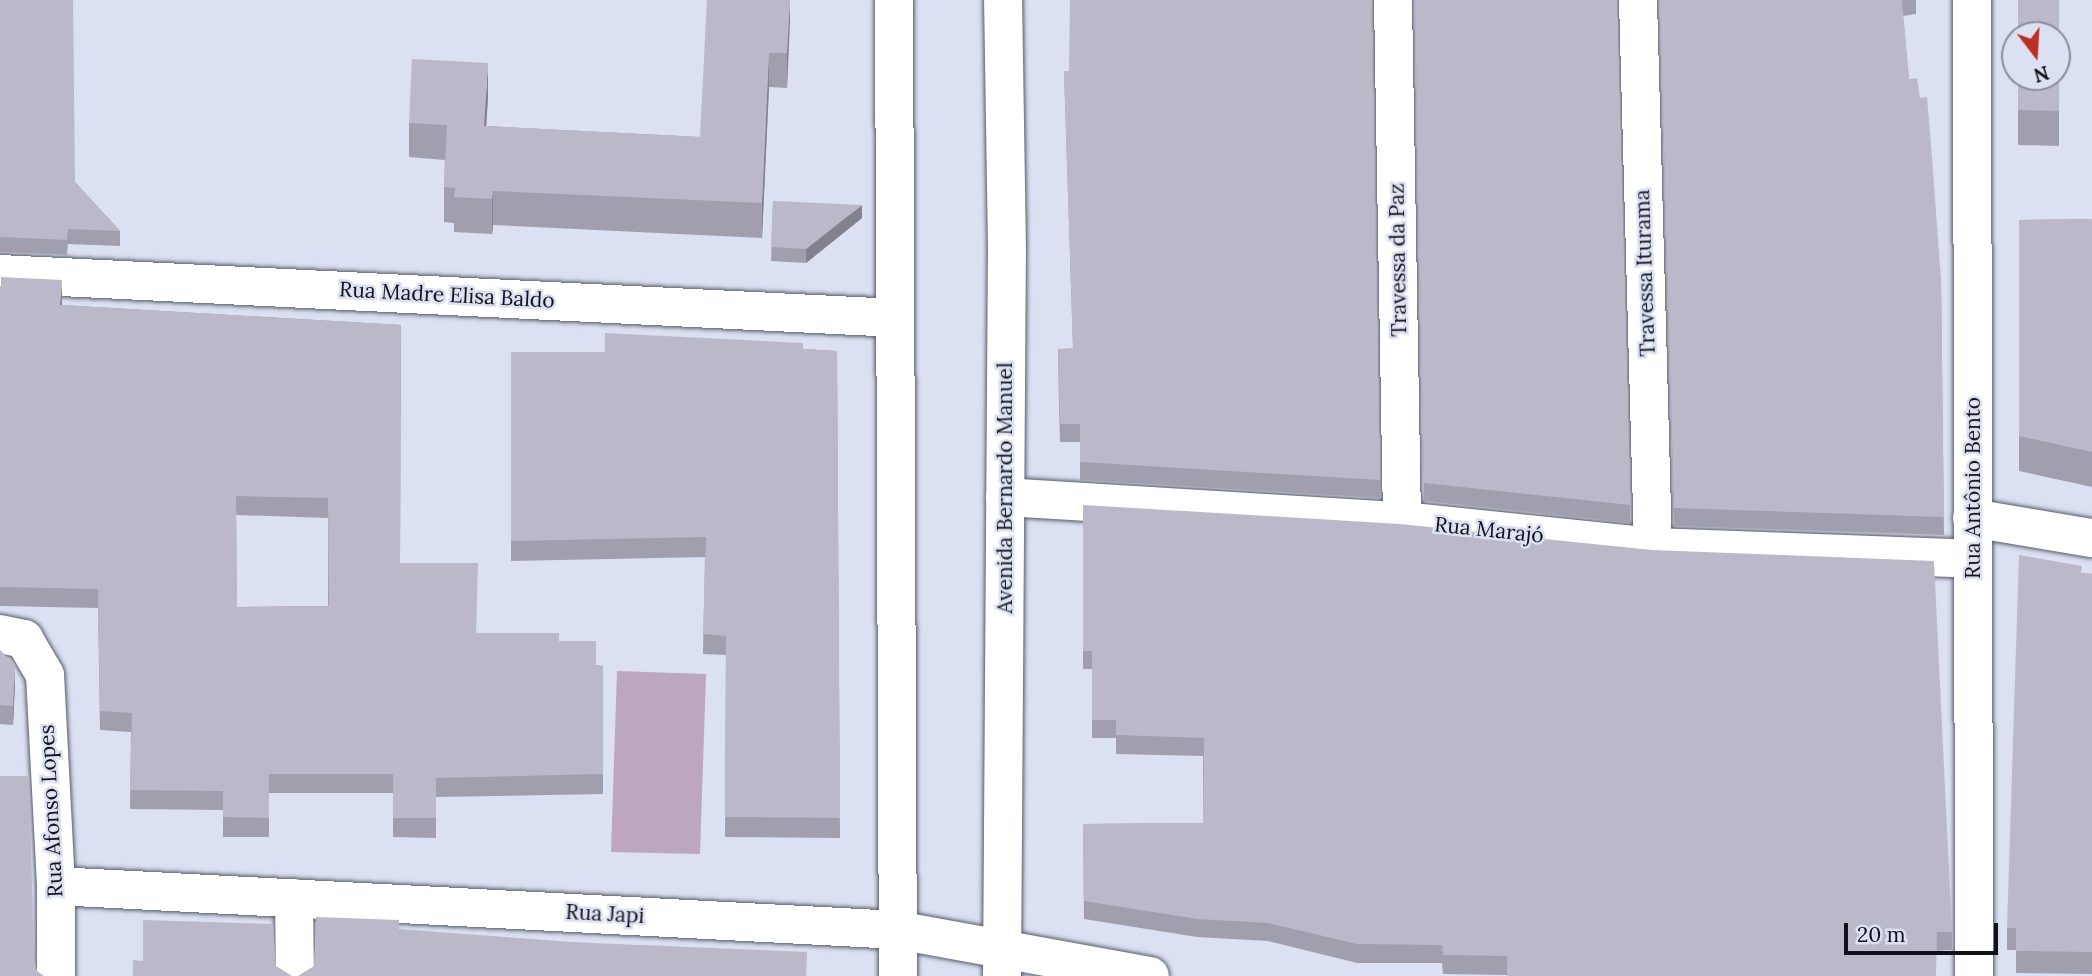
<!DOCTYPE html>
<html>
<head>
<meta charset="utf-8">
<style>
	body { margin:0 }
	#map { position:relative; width:2092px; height:976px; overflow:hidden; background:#dbe0f2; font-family:Lora,serif }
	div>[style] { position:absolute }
	.green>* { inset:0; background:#bca6c2 }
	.roads { filter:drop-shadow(0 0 2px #565b69) drop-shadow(0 0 2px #565b69) }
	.minor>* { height:38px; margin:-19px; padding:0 19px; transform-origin:19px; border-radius:19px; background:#fff }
	.major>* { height:38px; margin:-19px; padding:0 19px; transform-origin:19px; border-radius:19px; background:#fff }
	.wall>* { inset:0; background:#a19ead }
	.shaded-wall>* { inset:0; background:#83818d }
	.building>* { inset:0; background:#bbb8c9 }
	span { translate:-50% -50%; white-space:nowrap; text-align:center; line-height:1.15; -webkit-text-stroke:5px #dbe0f2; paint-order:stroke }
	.street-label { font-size:21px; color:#111218 }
	.north { position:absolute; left:2001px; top:21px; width:70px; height:70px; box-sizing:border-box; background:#dbe0f2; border:2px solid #8a8e9b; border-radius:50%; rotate:163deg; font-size:19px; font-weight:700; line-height:28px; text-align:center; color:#111218 }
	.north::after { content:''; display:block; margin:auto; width:24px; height:32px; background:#bc2f21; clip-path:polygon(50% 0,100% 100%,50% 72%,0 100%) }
	.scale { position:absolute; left:1844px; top:923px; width:154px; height:32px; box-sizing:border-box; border:4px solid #111218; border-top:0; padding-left:9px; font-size:21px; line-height:24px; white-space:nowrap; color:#111218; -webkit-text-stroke:5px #dbe0f2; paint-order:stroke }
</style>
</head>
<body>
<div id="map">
	<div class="green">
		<div style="clip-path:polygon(617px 671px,706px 674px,700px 854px,611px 852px)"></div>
	</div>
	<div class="roads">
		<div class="minor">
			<div style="left:1393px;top:0;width:521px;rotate:89.01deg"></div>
			<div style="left:1638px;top:0;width:547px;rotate:88.43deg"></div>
			<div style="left:1972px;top:0;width:976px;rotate:89.88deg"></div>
			<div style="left:0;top:274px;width:896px;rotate:2.81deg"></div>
			<div style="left:1005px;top:497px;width:398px;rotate:3.5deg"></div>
			<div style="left:1402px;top:521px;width:252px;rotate:5.9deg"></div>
			<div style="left:1653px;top:547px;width:320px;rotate:2.1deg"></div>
			<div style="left:1972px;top:518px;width:122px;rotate:9.5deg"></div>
			<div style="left:0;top:634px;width:25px;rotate:12deg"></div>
			<div style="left:24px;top:639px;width:42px;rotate:59.7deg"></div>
			<div style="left:45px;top:675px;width:211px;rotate:87deg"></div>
			<div style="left:56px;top:886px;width:90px;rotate:90deg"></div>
			<div style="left:56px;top:886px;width:842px;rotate:2.99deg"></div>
			<div style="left:897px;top:930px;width:257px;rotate:10.3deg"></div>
			<div style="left:294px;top:898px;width:78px;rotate:89.3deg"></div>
		</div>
		<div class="major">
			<div style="left:894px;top:0;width:976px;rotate:89.77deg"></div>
			<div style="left:1002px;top:976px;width:726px;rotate:-89.61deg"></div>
			<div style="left:1007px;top:250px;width:250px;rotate:-90.9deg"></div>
		</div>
	</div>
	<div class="wall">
		<div style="clip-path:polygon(0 0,75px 182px,120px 231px,120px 246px,68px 244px,67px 255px,0 252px)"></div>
		<div style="clip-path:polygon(790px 0,787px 88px,769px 87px,762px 238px,493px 225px,492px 234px,454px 232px,454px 223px,444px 222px,444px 187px,445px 160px,409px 157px,409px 123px,488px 97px,486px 126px,700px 137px)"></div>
		<div style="clip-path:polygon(1371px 0,1380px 498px,1080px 480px,1080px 442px,1060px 442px,1059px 408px,1058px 349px,1073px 349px,1064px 71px,1069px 71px)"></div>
		<div style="clip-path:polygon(1415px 0,1630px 505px,1630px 523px,1424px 501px)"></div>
		<div style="clip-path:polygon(1660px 0,1916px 0,1916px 14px,1903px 16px,1909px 79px,1941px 280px,1944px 535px,1674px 526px)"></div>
		<div style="clip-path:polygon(2059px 0,2059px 146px,2018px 145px,2018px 77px)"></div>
		<div style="clip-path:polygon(773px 201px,862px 218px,806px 263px,771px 261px)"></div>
		<div style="clip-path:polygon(2092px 219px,2092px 487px,2019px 471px,2019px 220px)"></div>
		<div style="clip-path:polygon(evenodd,0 286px,62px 299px,62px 305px,401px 325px,400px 563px,477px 633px,559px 641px,596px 665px,603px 666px,603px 794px,436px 797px,436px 838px,393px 837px,393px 793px,269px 793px,269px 837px,223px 837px,223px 810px,130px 809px,131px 732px,100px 730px,98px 608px,0 606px,0 286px,236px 515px,328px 518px,328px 606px,237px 607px,236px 515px)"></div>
		<div style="clip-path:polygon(803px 349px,837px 351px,840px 838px,725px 837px,726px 655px,703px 654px,705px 557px,511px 561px,511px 352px,605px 352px)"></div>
		<div style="clip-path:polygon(1083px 505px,1952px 932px,1952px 950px,1507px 975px,1443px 974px,1442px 963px,1357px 963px,1268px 941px,1197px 937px,1084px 919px,1083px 824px,1203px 823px,1203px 756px,1116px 754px,1116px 738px,1092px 738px,1092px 669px,1083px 669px)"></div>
		<div style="clip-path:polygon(2082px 573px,2092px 574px,2092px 974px,2016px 973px,2016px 950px,2007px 950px,2007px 928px)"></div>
		<div style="clip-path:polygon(0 650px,15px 684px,13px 725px,0 724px)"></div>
	</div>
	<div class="shaded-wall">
		<div style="clip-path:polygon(790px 0,790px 23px,787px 88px,787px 53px)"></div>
		<div style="clip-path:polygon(769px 53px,769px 87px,762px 238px,762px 203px)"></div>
		<div style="clip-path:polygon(488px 63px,488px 97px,484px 161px,484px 126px)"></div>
		<div style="clip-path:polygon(493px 191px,493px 225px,492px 234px,492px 199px)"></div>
		<div style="clip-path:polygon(862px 205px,862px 218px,806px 263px,806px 249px)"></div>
		<div style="clip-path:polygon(62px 280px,62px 299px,60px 324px,60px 305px)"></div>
		<div style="clip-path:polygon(15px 665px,15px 684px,13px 725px,13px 706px)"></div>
	</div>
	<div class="building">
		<div style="clip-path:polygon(0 0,73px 0,75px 182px,120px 231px,68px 229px,67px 240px,0 237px)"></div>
		<div style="clip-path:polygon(707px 0,790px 0,787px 53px,769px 53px,762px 203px,493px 191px,492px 199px,454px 197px,455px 188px,444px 187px,447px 125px,409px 123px,412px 59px,488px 63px,484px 126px,700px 137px)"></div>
		<div style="clip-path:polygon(1070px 0,1371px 0,1380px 480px,1080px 462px,1080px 424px,1060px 424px,1058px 349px,1073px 348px,1064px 71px,1069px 71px)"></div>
		<div style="clip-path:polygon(1415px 0,1617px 0,1630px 505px,1424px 483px)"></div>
		<div style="clip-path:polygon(1660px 0,1902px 0,1909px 79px,1917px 78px,1920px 98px,1927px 97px,1932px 158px,1941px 280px,1944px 517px,1674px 508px)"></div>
		<div style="clip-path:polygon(2018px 0,2059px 0,2059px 111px,2018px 110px,2018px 77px,2057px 77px,2057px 35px,2018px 35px)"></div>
		<div style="clip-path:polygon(773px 201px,862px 205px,806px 249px,771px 247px)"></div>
		<div style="clip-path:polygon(2092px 219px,2092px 452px,2019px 436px,2019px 220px)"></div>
		<div style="clip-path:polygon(evenodd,1px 277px,62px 280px,60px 305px,401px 325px,400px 563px,478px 563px,476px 633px,559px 633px,559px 641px,596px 641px,596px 665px,603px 666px,603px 774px,436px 778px,436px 818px,393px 818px,393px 774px,269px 774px,269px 818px,223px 817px,223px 791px,130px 790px,132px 713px,100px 711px,98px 589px,0 587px,0 286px,1px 286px,1px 277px,236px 496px,328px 498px,329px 606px,237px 607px,236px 496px)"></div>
		<div style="clip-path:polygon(605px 333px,803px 343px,803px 349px,837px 351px,840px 818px,725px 817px,726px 636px,703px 634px,706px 537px,511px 541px,511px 352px,605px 352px)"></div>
		<div style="clip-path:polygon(1083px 505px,1400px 524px,1652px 550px,1934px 561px,1952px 932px,1937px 932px,1936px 976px,1507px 976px,1507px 956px,1443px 955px,1442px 945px,1357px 944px,1268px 923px,1197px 919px,1084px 901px,1083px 824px,1203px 823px,1204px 738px,1116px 735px,1116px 720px,1092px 720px,1092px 651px,1083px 651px)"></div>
		<div style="clip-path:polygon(2019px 555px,2082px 566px,2081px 573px,2092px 574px,2092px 952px,2016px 951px,2016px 928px,2007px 928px)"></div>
		<div style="clip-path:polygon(0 650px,15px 665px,13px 706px,0 705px)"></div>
		<div style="clip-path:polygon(0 776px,29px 776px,34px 959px,37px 971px,44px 976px,0 976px)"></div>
		<div style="clip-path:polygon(316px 917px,399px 920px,399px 929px,571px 942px,807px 952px,806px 976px,298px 976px,314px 966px)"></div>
		<div style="clip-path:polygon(143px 920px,273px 924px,276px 966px,292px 976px,133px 976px,133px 960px,143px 961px)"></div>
	</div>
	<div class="street-label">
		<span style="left:1398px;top:260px;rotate:-91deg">Travessa da Paz</span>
		<span style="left:1645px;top:273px;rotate:-92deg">Travessa Iturama</span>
		<span style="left:447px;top:295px;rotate:3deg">Rua Madre Elisa Baldo</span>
		<span style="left:1005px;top:488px;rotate:-90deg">Avenida Bernardo Manuel</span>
		<span style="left:1973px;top:488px;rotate:-90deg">Rua Antônio Bento</span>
		<span style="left:1489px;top:530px;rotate:6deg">Rua Marajó</span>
		<span style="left:51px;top:811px;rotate:-93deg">Rua Afonso Lopes</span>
		<span style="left:605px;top:914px;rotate:3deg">Rua Japi</span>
	</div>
	<div class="north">N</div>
	<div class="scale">20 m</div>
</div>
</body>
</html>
